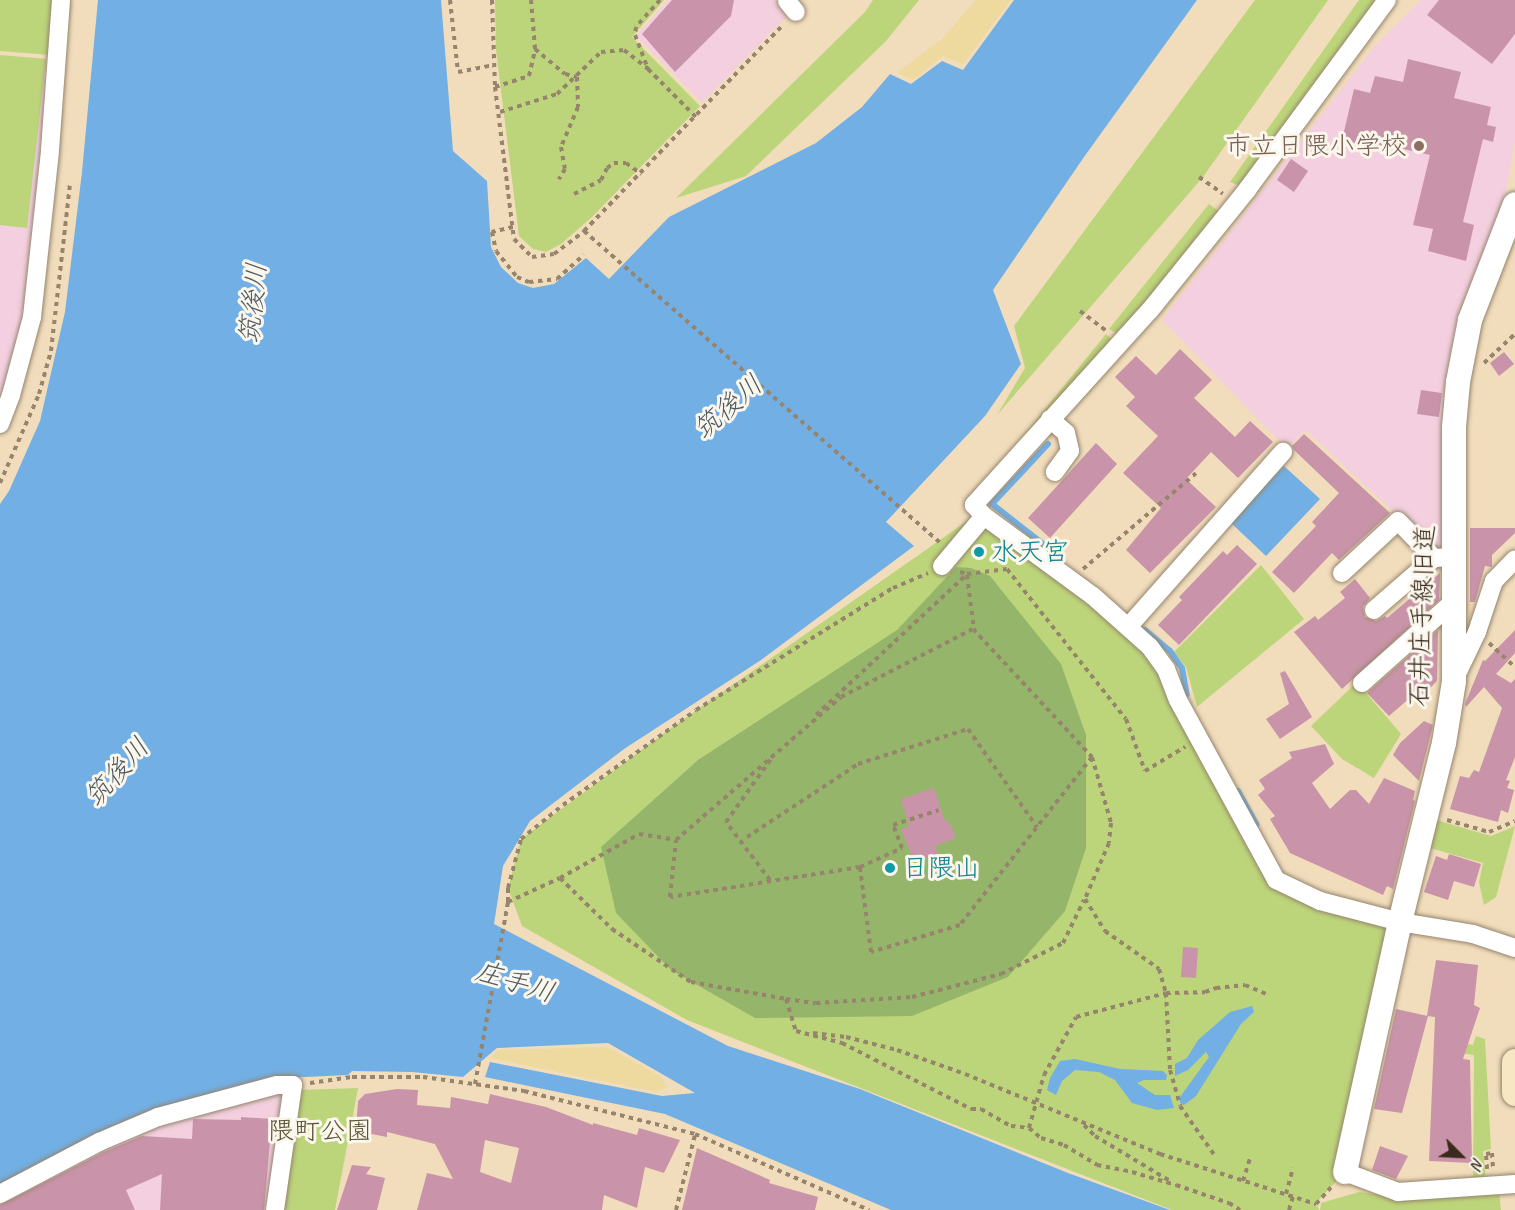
<!DOCTYPE html>
<html>
<head>
<meta charset="utf-8">
<style>
	body { margin:0 }
	#map { position:relative; width:1515px; height:1210px; overflow:hidden; background:#f1ddbc; font-family:Caveat,"Klee One",sans-serif }
	div>[style] { position:absolute }
	.built>* { inset:0; background:#f3cfdf }
	.green>* { inset:0; background:#bcd57a }
	.forest>* { inset:0; background:#95b66a }
	.sand>* { inset:0; background:#eeda9e }
	.water>* { inset:0; background:#72afe4 }
	.stream>* { height:6px; margin:-3px; padding:0 3px; transform-origin:3px; border-radius:3px; background:#72afe4 }
	.building>* { inset:0; background:#c994a9 }
	.path>* { height:4px; margin-top:-2px; transform-origin:0; background:repeating-linear-gradient(90deg,#96846d 0 4.5px,transparent 0 9px) }
	.roads { filter:drop-shadow(0 0 2px #96846d) drop-shadow(0 0 2px #96846d) }
	.minor>* { height:18px; margin:-9px; padding:0 9px; transform-origin:9px; border-radius:9px; background:#fff }
	.tertiary>* { height:24px; margin:-12px; padding:0 12px; transform-origin:12px; border-radius:12px; background:#fff }
	.secondary>* { height:27px; margin:-13.5px; padding:0 13.5px; transform-origin:13.5px; border-radius:13.5px; background:#f7e8c3 }
	.dots>* { width:16px; height:16px; translate:-50% -50%; box-sizing:border-box; border:3px solid #fbf7ec; border-radius:50% }
	span { translate:-50% -50%; white-space:nowrap; text-align:center; line-height:1.15; -webkit-text-stroke:6px #fbf7ec; paint-order:stroke }
	.education-label { font-size:26px; color:#785e54 }
	.right { translate:-100% -50%; text-align:right }
	.culture-label { font-size:26px; color:#0d838f }
	.left { translate:0 -50%; text-align:left }
	.street-label { font-size:26px; color:#3b2a1e }
	.park-label { font-size:26px; color:#5b5535 }
	.water-label { font-size:27px; color:#4e5963; font-style:italic }
	.north { position:absolute; left:1431px; top:1126px; width:60px; height:60px; -webkit-text-stroke:4px #fbf7ec; paint-order:stroke; rotate:114deg; font-size:16px; font-weight:700; line-height:24px; text-align:center; color:#3b2a1e }
	.north::after { content:''; display:block; margin:auto; width:21px; height:27px; background:#3b2a1e; clip-path:polygon(50% 0,100% 100%,50% 72%,0 100%) }
</style>
</head>
<body>
<div id="map">
	<div class="built">
		<div style="clip-path:polygon(668px 0,774px 0,787px 9px,787px 16px,702px 103px,636px 36px)"></div>
		<div style="clip-path:polygon(1421px 0,1515px 0,1515px 141px,1501px 220px,1466px 318px,1447px 548px,1436px 551px,1306px 430px,1287px 449px,1162px 320px,1374px 47px)"></div>
		<div style="clip-path:polygon(0 55px,50px 59px,28px 315px,0 410px)"></div>
		<div style="clip-path:polygon(292px 1086px,274px 1210px,0 1210px,0 1195px,99px 1142px)"></div>
	</div>
	<div class="green">
		<div style="clip-path:polygon(0 0,55px 0,51px 55px,0 51px)"></div>
		<div style="clip-path:polygon(495px 0,664px 0,632px 37px,700px 106px,592px 217px,561px 244px,546px 252px,533px 249px,519px 236px,496px 50px)"></div>
		<div style="clip-path:polygon(873px 0,919px 0,886px 41px,746px 176px,676px 198px,865px 12px)"></div>
		<div style="clip-path:polygon(1255px 0,1328px 0,1203px 177px,997px 415px,1025px 368px,1014px 326px)"></div>
		<div style="clip-path:polygon(1359px 0,1377px 0,1243px 187px,1230px 182px)"></div>
		<div style="clip-path:polygon(0 55px,46px 59px,27px 228px,0 225px)"></div>
		<div style="clip-path:polygon(1209px 204px,1221px 213px,1120px 335px,1109px 329px)"></div>
		<div style="clip-path:polygon(1106px 334px,1114px 341px,1024px 443px,1020px 440px)"></div>
		<div style="clip-path:polygon(980px 512px,1148px 652px,1276px 880px,1400px 922px,1345px 1172px,1316px 1203px,1319px 1210px,1172px 1210px,687px 1020px,522px 926px,508px 888px,521px 839px,671px 728px)"></div>
		<div style="clip-path:polygon(1261px 565px,1304px 619px,1197px 707px,1186px 667px,1174px 652px)"></div>
		<div style="clip-path:polygon(1357px 682px,1401px 734px,1374px 778px,1342px 759px,1311px 726px)"></div>
		<div style="clip-path:polygon(1436px 820px,1491px 836px,1515px 826px,1496px 897px,1484px 905px,1479px 882px,1483px 863px,1430px 848px)"></div>
		<div style="clip-path:polygon(1476px 1036px,1485px 1039px,1491px 1149px,1483px 1151px,1486px 1180px,1473px 1180px,1474px 1055px,1436px 1050px,1439px 1038px,1473px 1045px)"></div>
		<div style="clip-path:polygon(358px 1088px,335px 1210px,277px 1210px,298px 1090px)"></div>
		<div style="clip-path:polygon(1359px 1192px,1401px 1198px,1499px 1192px,1501px 1210px,1320px 1210px,1321px 1203px)"></div>
	</div>
	<div class="forest">
		<div style="clip-path:polygon(956px 567px,971px 568px,990px 576px,1061px 664px,1086px 735px,1086px 848px,1065px 911px,1008px 977px,912px 1016px,755px 1018px,671px 970px,616px 913px,601px 847px,698px 760px,897px 630px)"></div>
	</div>
	<div class="sand">
		<div style="clip-path:polygon(976px 0,1011px 0,963px 64px,943px 56px,913px 80px,897px 73px,942px 39px)"></div>
		<div style="clip-path:polygon(607px 1047px,660px 1076px,668px 1087px,656px 1092px,489px 1058px,498px 1050px)"></div>
	</div>
	<div class="water">
		<div style="clip-path:polygon(98px 0,441px 0,453px 151px,487px 181px,491px 247px,501px 267px,518px 283px,533px 288px,554px 284px,586px 258px,609px 279px,669px 217px,816px 143px,862px 107px,890px 74px,911px 84px,942px 61px,963px 70px,1014px 0,1197px 0,1084px 157px,993px 290px,1021px 364px,985px 416px,886px 522px,914px 546px,761px 660px,624px 749px,530px 821px,503px 866px,494px 924px,728px 1046px,860px 1089px,1068px 1173px,1170px 1210px,891px 1210px,665px 1114px,485px 1077px,490px 1062px,662px 1096px,695px 1093px,608px 1043px,497px 1048px,463px 1077px,412px 1072px,352px 1071px,348px 1075px,283px 1078px,163px 1109px,0 1188px,0 504px,9px 491px,40px 421px,65px 312px,82px 172px)"></div>
		<div style="clip-path:polygon(1284px 466px,1320px 499px,1266px 556px,1230px 522px)"></div>
		<div style="clip-path:polygon(1252px 1006px,1254px 1012px,1241px 1024px,1196px 1096px,1184px 1105px,1180px 1103px,1180px 1097px,1209px 1057px,1206px 1052px,1188px 1070px,1175px 1076px,1175px 1064px,1187px 1058px,1198px 1040px,1230px 1012px)"></div>
		<div style="clip-path:polygon(1075px 1059px,1120px 1069px,1163px 1071px,1167px 1075px,1166px 1080px,1144px 1080px,1137px 1083px,1155px 1095px,1170px 1095px,1174px 1108px,1157px 1110px,1132px 1103px,1115px 1080px,1099px 1072px,1075px 1070px,1062px 1081px,1056px 1095px,1047px 1090px,1050px 1078px,1060px 1061px)"></div>
	</div>
	<div class="stream">
		<div style="left:1042px;top:543px;width:63px;rotate:-142deg"></div>
		<div style="left:992px;top:504px;width:82px;rotate:-47deg"></div>
		<div style="left:1145px;top:630px;width:33px;rotate:40deg"></div>
		<div style="left:1170px;top:651px;width:21px;rotate:55deg"></div>
		<div style="left:1182px;top:668px;width:27px;rotate:80deg"></div>
		<div style="left:1238px;top:791px;width:38px;rotate:61deg"></div>
	</div>
	<div class="building">
		<div style="clip-path:polygon(672px 0,734px 0,731px 16px,675px 72px,642px 34px)"></div>
		<div style="clip-path:polygon(1439px 0,1515px 0,1515px 34px,1492px 64px,1427px 15px)"></div>
		<div style="clip-path:polygon(1408px 59px,1461px 72px,1454px 98px,1491px 107px,1487px 125px,1496px 127px,1493px 142px,1483px 139px,1463px 222px,1474px 225px,1466px 261px,1428px 251px,1433px 229px,1413px 225px,1430px 155px,1382px 144px,1380px 149px,1342px 140px,1354px 89px,1370px 93px,1375px 76px,1403px 82px)"></div>
		<div style="clip-path:polygon(1291px 159px,1308px 171px,1294px 192px,1277px 180px)"></div>
		<div style="clip-path:polygon(1180px 349px,1212px 380px,1194px 398px,1235px 437px,1250px 421px,1273px 442px,1238px 478px,1211px 452px,1186px 479px,1216px 507px,1150px 573px,1126px 550px,1161px 508px,1123px 473px,1158px 436px,1126px 406px,1135px 397px,1115px 377px,1136px 356px,1156px 375px)"></div>
		<div style="clip-path:polygon(1504px 352px,1514px 364px,1499px 376px,1490px 363px)"></div>
		<div style="clip-path:polygon(1421px 390px,1442px 393px,1439px 417px,1417px 414px)"></div>
		<div style="clip-path:polygon(1304px 434px,1390px 513px,1339px 560px,1332px 553px,1294px 593px,1272px 572px,1316px 526px,1312px 522px,1339px 493px,1294px 450px,1292px 446px)"></div>
		<div style="clip-path:polygon(1096px 443px,1117px 464px,1050px 538px,1028px 518px)"></div>
		<div style="clip-path:polygon(1470px 528px,1515px 528px,1515px 533px,1492px 555px,1492px 567px,1485px 566px,1475px 602px,1470px 602px)"></div>
		<div style="clip-path:polygon(1237px 545px,1257px 564px,1179px 645px,1158px 625px,1182px 600px,1179px 597px,1223px 551px,1227px 555px)"></div>
		<div style="clip-path:polygon(1440px 573px,1439px 600px,1342px 689px,1294px 632px,1315px 616px,1318px 620px,1345px 598px,1340px 592px,1355px 579px,1370px 598px,1363px 607px,1365px 617px,1376px 621px,1385px 616px,1387px 618px)"></div>
		<div style="clip-path:polygon(1438px 630px,1437px 681px,1423px 695px,1419px 690px,1389px 716px,1367px 693px)"></div>
		<div style="clip-path:polygon(1515px 630px,1515px 653px,1496px 674px,1511px 683px,1515px 679px,1515px 757px,1506px 780px,1510px 781px,1507px 788px,1514px 790px,1508px 813px,1501px 810px,1498px 822px,1450px 809px,1460px 776px,1469px 778px,1474px 770px,1479px 772px,1502px 708px,1484px 687px,1466px 707px,1465px 704px,1483px 660px,1485px 661px)"></div>
		<div style="clip-path:polygon(1285px 671px,1312px 717px,1280px 739px,1266px 719px,1289px 704px,1280px 673px)"></div>
		<div style="clip-path:polygon(1424px 721px,1433px 725px,1419px 781px,1393px 755px,1400px 743px)"></div>
		<div style="clip-path:polygon(1325px 744px,1334px 764px,1312px 783px,1330px 809px,1350px 790px,1356px 790px,1369px 804px,1384px 778px,1415px 791px,1413px 800px,1415px 801px,1393px 889px,1387px 886px,1383px 895px,1290px 853px,1270px 819px,1275px 816px,1258px 795px,1265px 789px,1259px 780px,1292px 758px,1289px 752px)"></div>
		<div style="clip-path:polygon(934px 788px,945px 822px,949px 821px,956px 838px,935px 846px,938px 853px,922px 860px,919px 853px,912px 856px,901px 830px,909px 826px,901px 799px)"></div>
		<div style="clip-path:polygon(1449px 854px,1481px 864px,1474px 887px,1454px 881px,1448px 900px,1424px 892px,1436px 856px,1447px 860px)"></div>
		<div style="clip-path:polygon(1183px 947px,1198px 948px,1196px 978px,1181px 977px)"></div>
		<div style="clip-path:polygon(1436px 960px,1478px 965px,1474px 1005px,1480px 1008px,1463px 1059px,1470px 1060px,1472px 1163px,1429px 1161px,1435px 1017px,1427px 1016px)"></div>
		<div style="clip-path:polygon(1396px 1009px,1428px 1016px,1402px 1113px,1374px 1109px)"></div>
		<div style="clip-path:polygon(evenodd,397px 1089px,418px 1090px,417px 1105px,450px 1108px,451px 1097px,488px 1104px,490px 1094px,546px 1107px,593px 1125px,593px 1123px,637px 1135px,639px 1128px,680px 1140px,664px 1173px,645px 1167px,637px 1208px,604px 1195px,602px 1210px,417px 1210px,427px 1173px,453px 1179px,435px 1144px,387px 1132px,387px 1137px,356px 1131px,358px 1101px,365px 1094px,397px 1089px,485px 1140px,519px 1148px,511px 1183px,480px 1172px,485px 1140px)"></div>
		<div style="clip-path:polygon(241px 1117px,272px 1119px,264px 1210px,160px 1210px,162px 1174px,126px 1190px,135px 1210px,0 1210px,0 1205px,104px 1152px,142px 1136px,192px 1139px,193px 1119px,241px 1120px)"></div>
		<div style="clip-path:polygon(1380px 1146px,1408px 1156px,1396px 1179px,1372px 1170px)"></div>
		<div style="clip-path:polygon(697px 1148px,770px 1180px,769px 1183px,818px 1197px,815px 1210px,682px 1210px)"></div>
		<div style="clip-path:polygon(352px 1165px,371px 1167px,366px 1174px,385px 1178px,377px 1210px,337px 1210px)"></div>
	</div>
	<div class="path">
		<div style="left:450px;top:0;width:72px;rotate:83.7deg"></div>
		<div style="left:458px;top:72px;width:36px;rotate:-11deg"></div>
		<div style="left:492px;top:0;width:87px;rotate:88deg"></div>
		<div style="left:495px;top:87px;width:153px;rotate:82.9deg"></div>
		<div style="left:514px;top:239px;width:25px;rotate:45deg"></div>
		<div style="left:532px;top:257px;width:22px;rotate:-8deg"></div>
		<div style="left:554px;top:254px;width:38px;rotate:-37deg"></div>
		<div style="left:584px;top:231px;width:288px;rotate:-46deg"></div>
		<div style="left:660px;top:0;width:36px;rotate:132deg"></div>
		<div style="left:636px;top:27px;width:8px;rotate:97deg"></div>
		<div style="left:635px;top:35px;width:36px;rotate:69deg"></div>
		<div style="left:648px;top:69px;width:68px;rotate:45deg"></div>
		<div style="left:535px;top:49px;width:39px;rotate:40deg"></div>
		<div style="left:565px;top:74px;width:12px;rotate:14deg"></div>
		<div style="left:577px;top:77px;width:30px;rotate:88deg"></div>
		<div style="left:578px;top:107px;width:43px;rotate:113deg"></div>
		<div style="left:561px;top:147px;width:22px;rotate:80deg"></div>
		<div style="left:565px;top:169px;width:12px;rotate:121deg"></div>
		<div style="left:495px;top:87px;width:36px;rotate:-18deg"></div>
		<div style="left:529px;top:76px;width:28px;rotate:-77deg"></div>
		<div style="left:535px;top:49px;width:49px;rotate:-94.7deg"></div>
		<div style="left:500px;top:112px;width:60px;rotate:-17.5deg"></div>
		<div style="left:557px;top:94px;width:61px;rotate:-43.7deg"></div>
		<div style="left:601px;top:52px;width:23px;rotate:-5deg"></div>
		<div style="left:624px;top:50px;width:31px;rotate:38deg"></div>
		<div style="left:1199px;top:177px;width:29px;rotate:35deg"></div>
		<div style="left:574px;top:194px;width:30px;rotate:-27deg"></div>
		<div style="left:601px;top:180px;width:13px;rotate:-63deg"></div>
		<div style="left:607px;top:168px;width:9px;rotate:-36deg"></div>
		<div style="left:614px;top:163px;width:12px"></div>
		<div style="left:626px;top:163px;width:19px;rotate:36deg"></div>
		<div style="left:513px;top:227px;width:22px;rotate:167deg"></div>
		<div style="left:492px;top:232px;width:19px;rotate:78deg"></div>
		<div style="left:496px;top:251px;width:33px;rotate:51deg"></div>
		<div style="left:517px;top:277px;width:13px;rotate:23deg"></div>
		<div style="left:529px;top:282px;width:28px;rotate:-6deg"></div>
		<div style="left:557px;top:279px;width:36px;rotate:-42deg"></div>
		<div style="left:584px;top:231px;width:473px;rotate:41.2deg"></div>
		<div style="left:1080px;top:311px;width:35px;rotate:37deg"></div>
		<div style="left:1484px;top:363px;width:42px;rotate:-43.1deg"></div>
		<div style="left:0;top:483px;width:97px;rotate:-66.3deg"></div>
		<div style="left:39px;top:394px;width:45px;rotate:-74.4deg"></div>
		<div style="left:51px;top:351px;width:168px;rotate:-83.5deg"></div>
		<div style="left:1083px;top:569px;width:148px;rotate:-40.3deg"></div>
		<div style="left:960px;top:572px;width:7px;rotate:16deg"></div>
		<div style="left:967px;top:574px;width:40px;rotate:-7.1deg"></div>
		<div style="left:1007px;top:569px;width:191px;rotate:51.6deg"></div>
		<div style="left:1126px;top:719px;width:55px;rotate:69.9deg"></div>
		<div style="left:1145px;top:771px;width:47px;rotate:-31deg"></div>
		<div style="left:967px;top:575px;width:55px;rotate:82.7deg"></div>
		<div style="left:1489px;top:643px;width:35px;rotate:43deg"></div>
		<div style="left:816px;top:715px;width:207px;rotate:-43deg"></div>
		<div style="left:1092px;top:757px;width:214px;rotate:128.2deg"></div>
		<div style="left:960px;top:925px;width:93px;rotate:163.1deg"></div>
		<div style="left:871px;top:952px;width:86px;rotate:-97.4deg"></div>
		<div style="left:860px;top:867px;width:192px;rotate:171deg"></div>
		<div style="left:670px;top:897px;width:57px;rotate:-84deg"></div>
		<div style="left:676px;top:840px;width:218px;rotate:-40.9deg"></div>
		<div style="left:841px;top:697px;width:148px;rotate:-27.3deg"></div>
		<div style="left:973px;top:629px;width:175px;rotate:47.1deg"></div>
		<div style="left:1092px;top:757px;width:69px;rotate:73.9deg"></div>
		<div style="left:1111px;top:823px;width:20px;rotate:96deg"></div>
		<div style="left:1109px;top:843px;width:61px;rotate:113.2deg"></div>
		<div style="left:1085px;top:899px;width:38px;rotate:58deg"></div>
		<div style="left:1105px;top:931px;width:66px;rotate:35.1deg"></div>
		<div style="left:1159px;top:969px;width:25px;rotate:74deg"></div>
		<div style="left:1166px;top:993px;width:77px;rotate:87deg"></div>
		<div style="left:1170px;top:1070px;width:37px;rotate:74deg"></div>
		<div style="left:1180px;top:1106px;width:61px;rotate:55deg"></div>
		<div style="left:1447px;top:820px;width:44px;rotate:15.9deg"></div>
		<div style="left:1489px;top:832px;width:28px;rotate:-23deg"></div>
		<div style="left:747px;top:837px;width:133px;rotate:-33.3deg"></div>
		<div style="left:858px;top:764px;width:115px;rotate:-17.7deg"></div>
		<div style="left:968px;top:729px;width:120px;rotate:54.9deg"></div>
		<div style="left:860px;top:867px;width:46px;rotate:-24.3deg"></div>
		<div style="left:902px;top:848px;width:25px;rotate:-111deg"></div>
		<div style="left:893px;top:825px;width:48px;rotate:-18.1deg"></div>
		<div style="left:560px;top:878px;width:73px;rotate:44.4deg"></div>
		<div style="left:612px;top:929px;width:95px;rotate:33.9deg"></div>
		<div style="left:691px;top:982px;width:97px;rotate:10.1deg"></div>
		<div style="left:786px;top:999px;width:34px;rotate:73deg"></div>
		<div style="left:796px;top:1031px;width:48px;rotate:14.6deg"></div>
		<div style="left:842px;top:1043px;width:145px;rotate:27.1deg"></div>
		<div style="left:971px;top:1109px;width:10px"></div>
		<div style="left:981px;top:1109px;width:34px;rotate:30deg"></div>
		<div style="left:1011px;top:1126px;width:18px;rotate:6deg"></div>
		<div style="left:1029px;top:1128px;width:16px;rotate:40deg"></div>
		<div style="left:1041px;top:1138px;width:24px;rotate:17deg"></div>
		<div style="left:1064px;top:1145px;width:39px;rotate:31deg"></div>
		<div style="left:1097px;top:1165px;width:36px;rotate:11deg"></div>
		<div style="left:1132px;top:1172px;width:46px;rotate:16.5deg"></div>
		<div style="left:1176px;top:1185px;width:56px;rotate:18.8deg"></div>
		<div style="left:1229px;top:1203px;width:13px;rotate:32deg"></div>
		<div style="left:770px;top:880px;width:73px;rotate:-127.2deg"></div>
		<div style="left:726px;top:822px;width:77px;rotate:-54.5deg"></div>
		<div style="left:508px;top:902px;width:57px;rotate:-24.8deg"></div>
		<div style="left:560px;top:878px;width:90px;rotate:-29.1deg"></div>
		<div style="left:639px;top:834px;width:37px;rotate:9deg"></div>
		<div style="left:786px;top:999px;width:30px;rotate:8deg"></div>
		<div style="left:816px;top:1003px;width:96px;rotate:-3.6deg"></div>
		<div style="left:912px;top:997px;width:92px;rotate:-14.5deg"></div>
		<div style="left:1001px;top:974px;width:69px;rotate:-26.6deg"></div>
		<div style="left:1063px;top:943px;width:48px;rotate:-64deg"></div>
		<div style="left:813px;top:1033px;width:33px;rotate:7deg"></div>
		<div style="left:846px;top:1037px;width:53px;rotate:14.3deg"></div>
		<div style="left:897px;top:1050px;width:72px;rotate:19.4deg"></div>
		<div style="left:965px;top:1074px;width:211px;rotate:22.3deg"></div>
		<div style="left:1160px;top:1154px;width:164px;rotate:17.8deg"></div>
		<div style="left:1316px;top:1204px;width:24px;rotate:-48deg"></div>
		<div style="left:310px;top:1083px;width:42px;rotate:-8.1deg"></div>
		<div style="left:352px;top:1077px;width:71px"></div>
		<div style="left:423px;top:1077px;width:102px;rotate:7.9deg"></div>
		<div style="left:524px;top:1091px;width:176px;rotate:14.1deg"></div>
		<div style="left:695px;top:1134px;width:190px;rotate:23.6deg"></div>
		<div style="left:475px;top:1084px;width:185px;rotate:-79.7deg"></div>
		<div style="left:508px;top:902px;width:14px;rotate:-90deg"></div>
		<div style="left:508px;top:888px;width:51px;rotate:-75.1deg"></div>
		<div style="left:521px;top:839px;width:54px;rotate:-39deg"></div>
		<div style="left:563px;top:805px;width:163px;rotate:-35.5deg"></div>
		<div style="left:696px;top:710px;width:232px;rotate:-31.8deg"></div>
		<div style="left:893px;top:588px;width:38px;rotate:-23deg"></div>
		<div style="left:1084px;top:1125px;width:16px;rotate:45deg"></div>
		<div style="left:1095px;top:1136px;width:87px;rotate:31deg"></div>
		<div style="left:1029px;top:1128px;width:55px;rotate:-74.2deg"></div>
		<div style="left:1044px;top:1075px;width:66px;rotate:-61.1deg"></div>
		<div style="left:1076px;top:1017px;width:93px;rotate:-14.9deg"></div>
		<div style="left:1166px;top:993px;width:39px;rotate:-1deg"></div>
		<div style="left:1205px;top:992px;width:12px;rotate:-20deg"></div>
		<div style="left:1216px;top:988px;width:29px;rotate:-6deg"></div>
		<div style="left:1245px;top:985px;width:25px;rotate:23deg"></div>
		<div style="left:1487px;top:1169px;width:15px;rotate:-94deg"></div>
		<div style="left:1486px;top:1154px;width:6px;rotate:-9deg"></div>
		<div style="left:1492px;top:1153px;width:16px;rotate:86deg"></div>
		<div style="left:1243px;top:1181px;width:24px;rotate:-73deg"></div>
		<div style="left:1286px;top:1194px;width:27px;rotate:-75deg"></div>
		<div style="left:676px;top:1210px;width:77px;rotate:-75.8deg"></div>
		<div style="left:1289px;top:1210px;width:15px;rotate:-74deg"></div>
	</div>
	<div class="roads">
		<div class="minor">
			<div style="left:1387px;top:0;width:236px;rotate:126.4deg"></div>
			<div style="left:1247px;top:190px;width:154px;rotate:128.9deg"></div>
			<div style="left:1150px;top:310px;width:263px;rotate:132.1deg"></div>
			<div style="left:974px;top:505px;width:15px;rotate:48deg"></div>
			<div style="left:984px;top:516px;width:135px;rotate:36.3deg"></div>
			<div style="left:1093px;top:596px;width:76px;rotate:41.8deg"></div>
			<div style="left:1150px;top:647px;width:27px;rotate:54deg"></div>
			<div style="left:1166px;top:669px;width:33px;rotate:69deg"></div>
			<div style="left:1178px;top:700px;width:205px;rotate:61.4deg"></div>
			<div style="left:1276px;top:880px;width:49px;rotate:25.5deg"></div>
			<div style="left:1320px;top:901px;width:83px;rotate:14.7deg"></div>
			<div style="left:1400px;top:922px;width:74px;rotate:9.3deg"></div>
			<div style="left:1473px;top:934px;width:44px;rotate:18.4deg"></div>
			<div style="left:787px;top:1px;width:14px;rotate:51deg"></div>
			<div style="left:1050px;top:419px;width:21px;rotate:41deg"></div>
			<div style="left:1066px;top:433px;width:18px;rotate:77deg"></div>
			<div style="left:1070px;top:451px;width:26px;rotate:126deg"></div>
			<div style="left:0;top:424px;width:31px;rotate:-69deg"></div>
			<div style="left:11px;top:395px;width:81px;rotate:-74.9deg"></div>
			<div style="left:32px;top:317px;width:168px;rotate:-83.8deg"></div>
			<div style="left:50px;top:150px;width:150px;rotate:-85.8deg"></div>
			<div style="left:942px;top:566px;width:65px;rotate:-50deg"></div>
			<div style="left:1342px;top:573px;width:76px;rotate:-42.9deg"></div>
			<div style="left:1398px;top:521px;width:52px;rotate:45.8deg"></div>
			<div style="left:1434px;top:558px;width:20px;rotate:-3deg"></div>
			<div style="left:1374px;top:610px;width:79px;rotate:-40.9deg"></div>
			<div style="left:1128px;top:627px;width:234px;rotate:-48.5deg"></div>
			<div style="left:1456px;top:676px;width:49px;rotate:-64.5deg"></div>
			<div style="left:1477px;top:632px;width:54px;rotate:-71.6deg"></div>
			<div style="left:1494px;top:581px;width:30px;rotate:-46deg"></div>
			<div style="left:1362px;top:683px;width:123px;rotate:-41.7deg"></div>
			<div style="left:1345px;top:1172px;width:57px;rotate:20.7deg"></div>
			<div style="left:1398px;top:1192px;width:117px;rotate:-3.9deg"></div>
			<div style="left:0;top:1194px;width:112px;rotate:-27.7deg"></div>
			<div style="left:99px;top:1142px;width:64px;rotate:-23deg"></div>
			<div style="left:158px;top:1117px;width:123px;rotate:-15.1deg"></div>
			<div style="left:277px;top:1085px;width:16px"></div>
			<div style="left:293px;top:1085px;width:126px;rotate:98.2deg"></div>
		</div>
		<div class="tertiary">
			<div style="left:1345px;top:1172px;width:256px;rotate:-77.6deg"></div>
			<div style="left:1400px;top:922px;width:184px;rotate:-76.2deg"></div>
			<div style="left:1444px;top:743px;width:63px;rotate:-80.8deg"></div>
			<div style="left:1454px;top:681px;width:254px;rotate:-90deg"></div>
			<div style="left:1454px;top:427px;width:45px;rotate:-84.9deg"></div>
			<div style="left:1458px;top:382px;width:63px;rotate:-79deg"></div>
			<div style="left:1470px;top:320px;width:124px;rotate:-68.8deg"></div>
		</div>
		<div class="secondary">
			<div style="left:1515px;top:1062px;width:30px;rotate:90deg"></div>
		</div>
	</div>
	<div class="dots">
		<div style="left:1419px;top:146px;background:#8d6e63"></div>
		<div style="left:979px;top:552px;background:#0f9aa8"></div>
		<div style="left:890px;top:868px;background:#0f9aa8"></div>
	</div>
	<div class="education-label">
		<span class="right" style="left:1407px;top:146px">市立日隈小学校</span>
	</div>
	<div class="culture-label">
		<span class="left" style="left:991px;top:552px">水天宮</span>
		<span class="left" style="left:902px;top:868px">日隈山</span>
	</div>
	<div class="street-label">
		<span style="left:1422px;top:616px;rotate:-88deg">石井庄手線旧道</span>
	</div>
	<div class="park-label">
		<span style="left:320px;top:1131px">隈町公園</span>
	</div>
	<div class="water-label">
		<span style="left:253px;top:303px;rotate:-84deg">筑後川</span>
		<span style="left:728px;top:407px;rotate:-41deg">筑後川</span>
		<span style="left:117px;top:772px;rotate:-48deg">筑後川</span>
		<span style="left:515px;top:982px;rotate:17deg">庄手川</span>
	</div>
	<div class="north">N</div>
</div>
</body>
</html>
